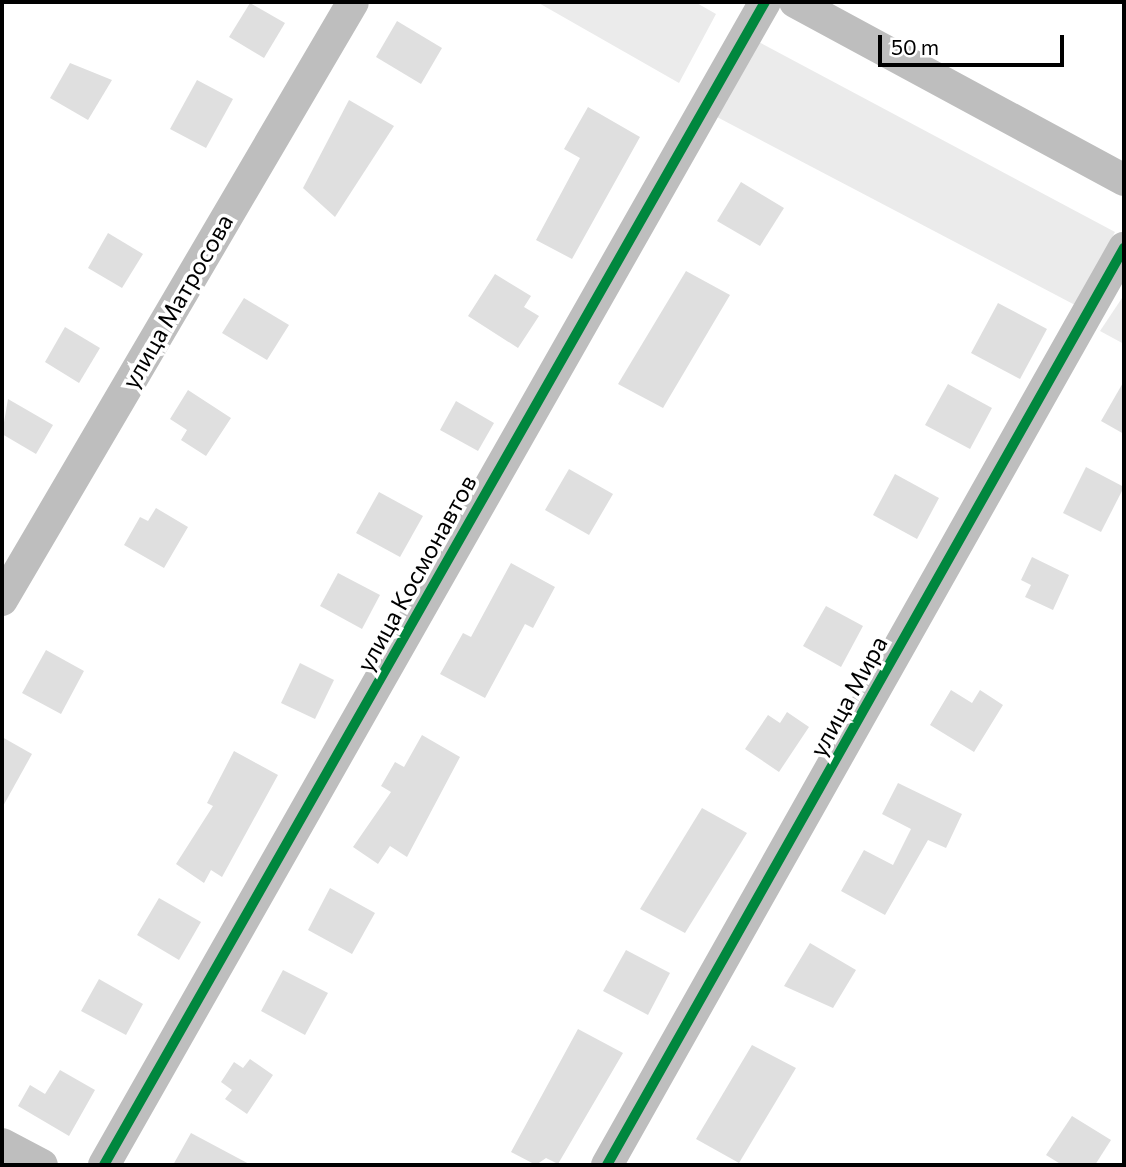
<!DOCTYPE html>
<html>
<head>
<meta charset="utf-8">
<style>
	body { margin:0 }
	#map { position:relative; width:1126px; height:1167px; overflow:hidden; background:#fff; font-family:Commissioner,sans-serif }
	div>[style] { position:absolute }
	.green>* { inset:0; background:#ebebeb }
	.building>* { inset:0; background:#dfdfdf }
	.minor>* { height:32px; margin:-16px; padding:0 16px; transform-origin:16px; border-radius:16px; background:#bebebe }
	.cycleway>* { height:10px; margin:-5px; padding:0 5px; transform-origin:5px; border-radius:5px; background:#00873e }
	span { translate:-50% -50%; white-space:nowrap; text-align:center; line-height:1.15; -webkit-text-stroke:7px #fff; paint-order:stroke }
	.street-label { font-size:24px; color:#000 }
	.frame { position:absolute; inset:0; border:4px solid #000; pointer-events:none }
	.scale { position:absolute; left:878px; top:35px; width:186px; height:32px; box-sizing:border-box; border:4px solid #000; border-top:0; padding-left:9px; font-size:21px; line-height:24px; white-space:nowrap; color:#000; -webkit-text-stroke:5px #fff; paint-order:stroke }
</style>
</head>
<body>
<div id="map">
	<div class="green">
		<div style="clip-path:polygon(537px 2px,695px 2px,716px 14px,679px 83px)"></div>
		<div style="clip-path:polygon(757px 41px,1115px 232px,1075px 305px,717px 117px)"></div>
		<div style="clip-path:polygon(1124px 295px,1124px 344px,1100px 331px)"></div>
	</div>
	<div class="building">
		<div style="clip-path:polygon(250px 3px,285px 23px,264px 58px,229px 37px)"></div>
		<div style="clip-path:polygon(397px 21px,442px 48px,421px 84px,376px 57px)"></div>
		<div style="clip-path:polygon(70px 63px,112px 80px,88px 120px,50px 98px)"></div>
		<div style="clip-path:polygon(197px 80px,233px 99px,206px 148px,170px 129px)"></div>
		<div style="clip-path:polygon(349px 100px,394px 126px,335px 217px,303px 188px)"></div>
		<div style="clip-path:polygon(588px 107px,640px 137px,572px 259px,536px 240px,580px 158px,564px 149px)"></div>
		<div style="clip-path:polygon(741px 182px,784px 208px,760px 246px,717px 221px)"></div>
		<div style="clip-path:polygon(108px 233px,143px 254px,122px 288px,88px 268px)"></div>
		<div style="clip-path:polygon(686px 271px,730px 295px,663px 408px,618px 384px)"></div>
		<div style="clip-path:polygon(495px 274px,531px 296px,524px 307px,539px 316px,518px 348px,468px 316px)"></div>
		<div style="clip-path:polygon(244px 298px,289px 325px,267px 360px,222px 333px)"></div>
		<div style="clip-path:polygon(998px 303px,1047px 329px,1020px 379px,971px 353px)"></div>
		<div style="clip-path:polygon(65px 327px,100px 348px,79px 383px,45px 362px)"></div>
		<div style="clip-path:polygon(1124px 381px,1124px 434px,1101px 421px)"></div>
		<div style="clip-path:polygon(948px 384px,992px 408px,970px 449px,925px 425px)"></div>
		<div style="clip-path:polygon(188px 390px,231px 418px,206px 456px,181px 440px,187px 430px,170px 419px)"></div>
		<div style="clip-path:polygon(8px 399px,53px 425px,36px 454px,2px 434px)"></div>
		<div style="clip-path:polygon(456px 401px,494px 423px,478px 451px,440px 430px)"></div>
		<div style="clip-path:polygon(1086px 467px,1124px 487px,1101px 532px,1063px 513px)"></div>
		<div style="clip-path:polygon(569px 469px,613px 494px,589px 535px,545px 510px)"></div>
		<div style="clip-path:polygon(895px 474px,939px 498px,917px 539px,873px 515px)"></div>
		<div style="clip-path:polygon(379px 492px,423px 516px,400px 557px,356px 533px)"></div>
		<div style="clip-path:polygon(156px 508px,188px 527px,164px 568px,124px 545px,140px 517px,148px 521px)"></div>
		<div style="clip-path:polygon(1032px 557px,1069px 575px,1053px 610px,1025px 597px,1031px 585px,1021px 580px)"></div>
		<div style="clip-path:polygon(511px 563px,555px 587px,533px 628px,525px 624px,485px 698px,440px 674px,463px 633px,471px 637px)"></div>
		<div style="clip-path:polygon(338px 573px,380px 595px,362px 629px,320px 606px)"></div>
		<div style="clip-path:polygon(826px 606px,863px 626px,841px 667px,803px 646px)"></div>
		<div style="clip-path:polygon(46px 650px,84px 671px,61px 714px,22px 693px)"></div>
		<div style="clip-path:polygon(300px 663px,334px 680px,315px 719px,281px 703px)"></div>
		<div style="clip-path:polygon(951px 690px,972px 703px,980px 690px,1003px 705px,974px 752px,930px 725px)"></div>
		<div style="clip-path:polygon(787px 712px,809px 727px,779px 772px,745px 749px,768px 715px,780px 723px)"></div>
		<div style="clip-path:polygon(422px 735px,460px 757px,407px 857px,390px 846px,378px 864px,353px 847px,391px 792px,381px 786px,395px 762px,404px 767px)"></div>
		<div style="clip-path:polygon(2px 737px,32px 754px,2px 808px)"></div>
		<div style="clip-path:polygon(234px 751px,278px 775px,222px 877px,211px 870px,204px 883px,176px 864px,213px 806px,207px 803px)"></div>
		<div style="clip-path:polygon(898px 783px,962px 814px,946px 848px,928px 840px,885px 915px,841px 891px,864px 850px,893px 865px,911px 829px,882px 814px)"></div>
		<div style="clip-path:polygon(702px 808px,747px 833px,685px 933px,640px 909px)"></div>
		<div style="clip-path:polygon(330px 888px,375px 913px,352px 954px,308px 930px)"></div>
		<div style="clip-path:polygon(159px 898px,201px 922px,179px 960px,137px 935px)"></div>
		<div style="clip-path:polygon(810px 943px,856px 970px,833px 1008px,784px 986px)"></div>
		<div style="clip-path:polygon(626px 950px,670px 973px,648px 1015px,603px 991px)"></div>
		<div style="clip-path:polygon(283px 970px,328px 993px,305px 1035px,261px 1011px)"></div>
		<div style="clip-path:polygon(99px 979px,143px 1004px,126px 1035px,81px 1011px)"></div>
		<div style="clip-path:polygon(578px 1029px,623px 1053px,558px 1164px,546px 1158px,536px 1165px,511px 1152px)"></div>
		<div style="clip-path:polygon(752px 1045px,796px 1068px,739px 1163px,696px 1139px)"></div>
		<div style="clip-path:polygon(250px 1059px,273px 1075px,247px 1114px,225px 1099px,232px 1090px,221px 1082px,234px 1062px,243px 1068px)"></div>
		<div style="clip-path:polygon(60px 1070px,95px 1090px,69px 1136px,18px 1106px,30px 1085px,45px 1094px)"></div>
		<div style="clip-path:polygon(1072px 1116px,1111px 1140px,1095px 1165px,1062px 1165px,1046px 1155px)"></div>
		<div style="clip-path:polygon(191px 1133px,251px 1165px,173px 1165px)"></div>
	</div>
	<div class="minor">
		<div style="left:795px;top:2px;width:374px;rotate:28.4deg"></div>
		<div style="left:2px;top:600px;width:693px;rotate:-59.59deg"></div>
		<div style="left:2px;top:1144px;width:45px;rotate:27.7deg"></div>
		<div style="left:104px;top:1165px;width:1338px;rotate:-60.39deg"></div>
		<div style="left:607px;top:1165px;width:1053px;rotate:-60.59deg"></div>
	</div>
	<div class="cycleway">
		<div style="left:104px;top:1165px;width:1338px;rotate:-60.39deg"></div>
		<div style="left:607px;top:1165px;width:1053px;rotate:-60.59deg"></div>
	</div>
	<div class="street-label">
		<span style="left:177px;top:301px;rotate:-60deg">улица Матросова</span>
		<span style="left:416px;top:573px;rotate:-61deg">улица Космонавтов</span>
		<span style="left:848px;top:696px;rotate:-61deg">улица Мира</span>
	</div>
	<div class="frame"></div>
	<div class="scale">50 m</div>
</div>
</body>
</html>
